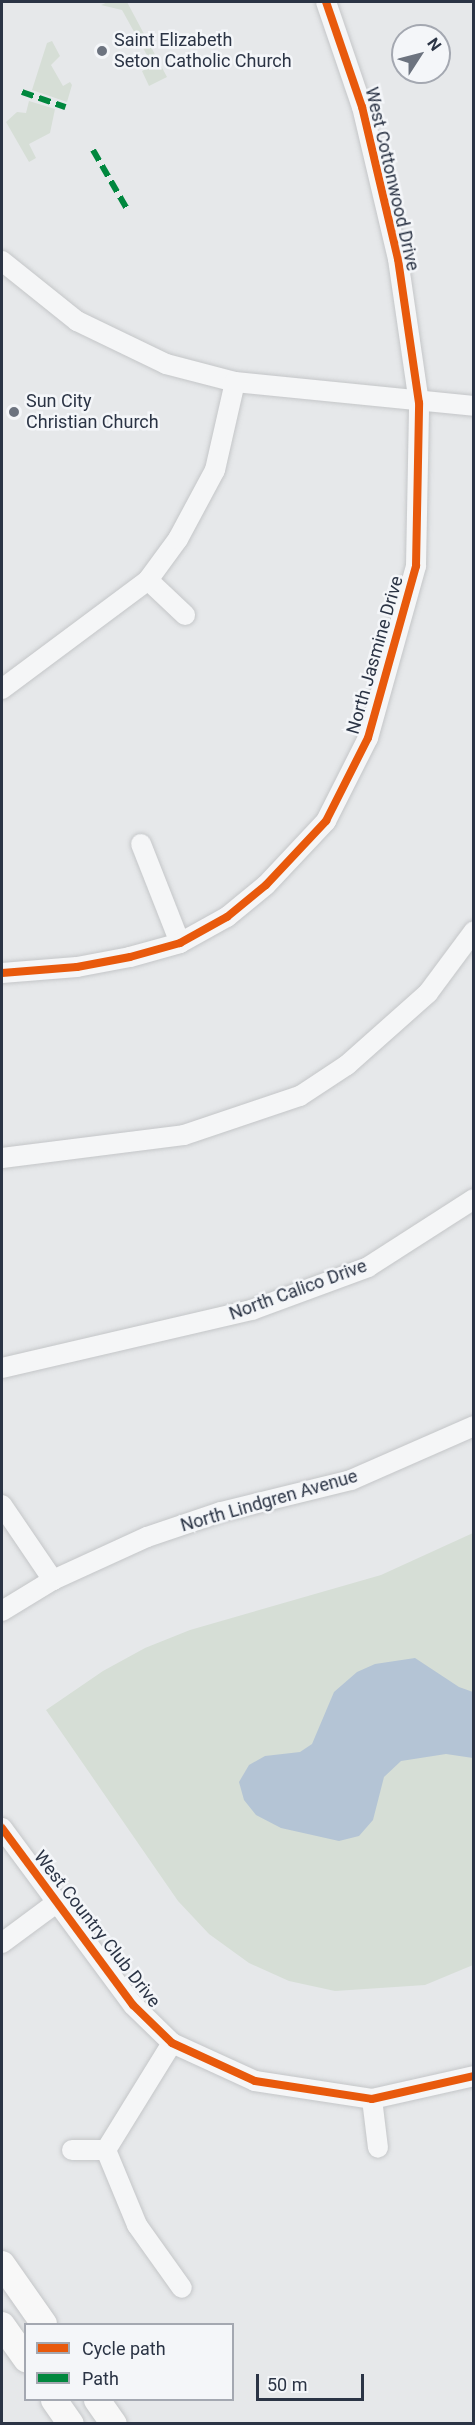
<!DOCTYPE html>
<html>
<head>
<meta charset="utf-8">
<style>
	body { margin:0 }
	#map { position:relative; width:475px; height:2425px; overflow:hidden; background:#e6e8ea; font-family:Roboto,sans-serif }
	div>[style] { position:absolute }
	.green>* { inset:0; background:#d6ded6 }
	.water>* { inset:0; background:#b4c4d5 }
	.roads { filter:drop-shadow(0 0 2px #c4c6c8) drop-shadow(0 0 2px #c4c6c8) }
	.minor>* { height:20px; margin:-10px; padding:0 10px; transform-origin:10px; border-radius:10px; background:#f5f6f7 }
	.major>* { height:26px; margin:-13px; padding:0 13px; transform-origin:13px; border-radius:13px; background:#f8f8f8 }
	.quiet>* { height:6px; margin-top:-3px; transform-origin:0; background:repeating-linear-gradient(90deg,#00873e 0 12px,transparent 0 18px) }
	.cycleway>* { height:8px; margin:-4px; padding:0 4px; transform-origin:4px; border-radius:4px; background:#e8590c }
	.dots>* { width:16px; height:16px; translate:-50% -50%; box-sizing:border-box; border:3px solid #f4f6f9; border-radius:50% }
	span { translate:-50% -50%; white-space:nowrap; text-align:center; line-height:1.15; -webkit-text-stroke:5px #f4f6f9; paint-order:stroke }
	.poi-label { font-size:18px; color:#2b3445 }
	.left { translate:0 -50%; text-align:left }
	.street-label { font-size:18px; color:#2b3445 }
	.frame { position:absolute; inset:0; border:3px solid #2b3445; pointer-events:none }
	.legend { position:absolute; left:24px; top:2323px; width:210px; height:78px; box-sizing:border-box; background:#f4f6f9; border:2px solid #a4a8b1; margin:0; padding:8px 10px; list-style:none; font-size:18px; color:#2b3445 }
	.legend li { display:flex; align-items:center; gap:12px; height:30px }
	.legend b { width:30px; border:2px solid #a4a8b1 }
	.north { position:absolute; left:391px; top:24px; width:60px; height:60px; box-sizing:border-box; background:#f4f6f9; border:2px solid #a4a8b1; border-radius:50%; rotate:54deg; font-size:16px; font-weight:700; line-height:24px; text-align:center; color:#2b3445 }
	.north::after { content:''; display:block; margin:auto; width:21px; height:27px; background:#6c737f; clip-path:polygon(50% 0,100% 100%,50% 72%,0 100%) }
	.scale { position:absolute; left:256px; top:2374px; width:108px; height:27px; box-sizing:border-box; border:3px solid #2b3445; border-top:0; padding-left:8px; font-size:18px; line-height:21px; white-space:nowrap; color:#2b3445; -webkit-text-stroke:4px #f4f6f9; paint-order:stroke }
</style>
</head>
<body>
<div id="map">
	<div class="green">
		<div style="clip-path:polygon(108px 2px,127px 2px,167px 77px,149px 86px,142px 71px,148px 68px,148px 57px,122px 10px,101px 5px)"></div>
		<div style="clip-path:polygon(52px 41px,60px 56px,51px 65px,63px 86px,70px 82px,72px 85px,67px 102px,32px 90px,47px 43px)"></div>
		<div style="clip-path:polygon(29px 101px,55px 109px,50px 133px,29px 144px,36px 158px,29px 162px,6px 122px,17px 112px,26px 113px)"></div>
		<div style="clip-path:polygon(473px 1533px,473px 1965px,425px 1985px,335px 1991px,289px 1981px,249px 1963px,209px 1934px,178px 1901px,46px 1710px,103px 1671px,145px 1648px,190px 1630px,381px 1575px)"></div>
	</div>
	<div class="water">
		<div style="clip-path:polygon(415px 1658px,459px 1687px,473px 1692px,473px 1758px,446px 1754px,401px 1761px,384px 1777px,373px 1820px,359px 1836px,339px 1841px,281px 1828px,256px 1815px,244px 1800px,239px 1782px,249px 1765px,265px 1756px,300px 1752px,312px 1744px,334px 1692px,357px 1672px,375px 1664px)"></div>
	</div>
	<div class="roads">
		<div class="minor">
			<div style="left:2px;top:261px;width:96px;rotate:38.7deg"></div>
			<div style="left:77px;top:321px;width:99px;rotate:25.8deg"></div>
			<div style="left:166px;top:364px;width:71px;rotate:14.6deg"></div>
			<div style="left:235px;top:382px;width:240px;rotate:5.7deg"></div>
			<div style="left:148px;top:580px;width:51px;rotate:43.4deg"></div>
			<div style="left:2px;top:689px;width:182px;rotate:-36.7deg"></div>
			<div style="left:148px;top:580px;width:51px;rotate:-53.8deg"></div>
			<div style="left:178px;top:539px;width:78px;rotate:-61.8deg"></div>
			<div style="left:215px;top:470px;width:90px;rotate:-77.2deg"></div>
			<div style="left:141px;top:844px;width:106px;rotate:68.5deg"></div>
			<div style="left:2px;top:973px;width:75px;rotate:-4.6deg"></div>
			<div style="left:77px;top:967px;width:54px;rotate:-10.7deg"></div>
			<div style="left:130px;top:957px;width:52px;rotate:-15.6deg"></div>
			<div style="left:180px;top:943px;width:54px;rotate:-29deg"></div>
			<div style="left:227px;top:917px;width:50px;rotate:-39.4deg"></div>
			<div style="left:266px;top:885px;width:88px;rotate:-46.8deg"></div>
			<div style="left:326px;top:821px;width:93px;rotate:-63.2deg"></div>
			<div style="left:368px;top:738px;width:179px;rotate:-74.4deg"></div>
			<div style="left:416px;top:566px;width:163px;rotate:-88.9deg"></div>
			<div style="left:419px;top:403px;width:146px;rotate:-98.3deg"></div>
			<div style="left:398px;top:259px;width:156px;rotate:-103.3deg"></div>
			<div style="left:362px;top:107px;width:111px;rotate:-108.9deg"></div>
			<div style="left:2px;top:1158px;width:183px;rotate:-7.2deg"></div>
			<div style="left:184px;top:1135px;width:122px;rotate:-18.6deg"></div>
			<div style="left:300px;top:1096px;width:56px;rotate:-33.4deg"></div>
			<div style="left:347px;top:1065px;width:108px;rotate:-41.6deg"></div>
			<div style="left:428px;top:993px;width:77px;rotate:-53.4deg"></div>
			<div style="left:2px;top:1368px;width:257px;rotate:-13.1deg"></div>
			<div style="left:252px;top:1310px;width:124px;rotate:-20.3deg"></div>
			<div style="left:368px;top:1267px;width:126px;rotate:-32.7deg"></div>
			<div style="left:2px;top:1505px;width:91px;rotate:55.8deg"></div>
			<div style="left:2px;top:1611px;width:60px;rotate:-31.3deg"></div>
			<div style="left:53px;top:1580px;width:103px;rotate:-24.6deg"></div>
			<div style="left:147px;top:1537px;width:78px;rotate:-18.7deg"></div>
			<div style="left:221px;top:1512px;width:134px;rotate:-13.8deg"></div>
			<div style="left:351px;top:1480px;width:134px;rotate:-23.7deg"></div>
			<div style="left:2px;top:1828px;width:220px;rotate:53.5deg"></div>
			<div style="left:133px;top:2005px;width:54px;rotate:44.3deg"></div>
			<div style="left:172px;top:2043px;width:91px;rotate:24.6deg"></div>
			<div style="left:255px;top:2081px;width:118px;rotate:8.7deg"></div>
			<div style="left:372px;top:2099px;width:105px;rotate:-12.7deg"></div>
			<div style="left:2px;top:1943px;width:67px;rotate:-36.5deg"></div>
			<div style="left:172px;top:2043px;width:126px;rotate:121.7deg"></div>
			<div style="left:106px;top:2150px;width:81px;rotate:67.5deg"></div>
			<div style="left:137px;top:2225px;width:77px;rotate:54.5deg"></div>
			<div style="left:372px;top:2099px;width:49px;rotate:83deg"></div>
			<div style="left:72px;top:2150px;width:34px"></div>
		</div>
		<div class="major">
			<div style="left:2px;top:2264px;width:73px;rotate:55deg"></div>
			<div style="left:2px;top:2325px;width:42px;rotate:54.8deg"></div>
			<div style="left:54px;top:2400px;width:29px;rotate:55deg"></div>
			<div style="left:97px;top:2400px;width:29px;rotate:55deg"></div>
		</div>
	</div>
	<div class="quiet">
		<div style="left:22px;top:92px;width:46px;rotate:19.2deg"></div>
		<div style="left:93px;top:150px;width:68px;rotate:60deg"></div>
	</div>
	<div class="cycleway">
		<div style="left:2px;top:973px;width:75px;rotate:-4.6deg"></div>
		<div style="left:77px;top:967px;width:54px;rotate:-10.7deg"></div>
		<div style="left:130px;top:957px;width:52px;rotate:-15.6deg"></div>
		<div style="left:180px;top:943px;width:54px;rotate:-29deg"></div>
		<div style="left:227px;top:917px;width:50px;rotate:-39.4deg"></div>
		<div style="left:266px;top:885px;width:88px;rotate:-46.8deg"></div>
		<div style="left:326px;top:821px;width:93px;rotate:-63.2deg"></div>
		<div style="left:368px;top:738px;width:179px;rotate:-74.4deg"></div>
		<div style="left:416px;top:566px;width:163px;rotate:-88.9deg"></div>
		<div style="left:419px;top:403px;width:146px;rotate:-98.3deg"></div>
		<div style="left:398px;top:259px;width:156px;rotate:-103.3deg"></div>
		<div style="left:362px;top:107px;width:111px;rotate:-108.9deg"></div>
		<div style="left:2px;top:1828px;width:220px;rotate:53.5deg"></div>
		<div style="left:133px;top:2005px;width:54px;rotate:44.3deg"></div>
		<div style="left:172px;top:2043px;width:91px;rotate:24.6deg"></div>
		<div style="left:255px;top:2081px;width:118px;rotate:8.7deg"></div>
		<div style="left:372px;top:2099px;width:105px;rotate:-12.7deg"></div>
	</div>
	<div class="dots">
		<div style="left:102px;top:51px;background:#6c737f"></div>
		<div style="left:14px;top:412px;background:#6c737f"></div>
	</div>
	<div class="poi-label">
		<span class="left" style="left:114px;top:51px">Saint Elizabeth<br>Seton Catholic Church</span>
		<span class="left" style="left:26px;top:412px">Sun City<br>Christian Church</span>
	</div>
	<div class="street-label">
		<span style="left:392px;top:179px;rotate:77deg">West Cottonwood Drive</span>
		<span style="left:375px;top:655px;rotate:-74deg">North Jasmine Drive</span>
		<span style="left:298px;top:1290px;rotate:-20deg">North Calico Drive</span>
		<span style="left:269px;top:1501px;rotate:-16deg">North Lindgren Avenue</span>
		<span style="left:97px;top:1929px;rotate:52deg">West Country Club Drive</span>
	</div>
	<div class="frame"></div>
	<ul class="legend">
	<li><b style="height:8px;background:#e8590c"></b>Cycle path</li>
	<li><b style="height:8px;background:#00873e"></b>Path</li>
	</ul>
	<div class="north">N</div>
	<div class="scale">50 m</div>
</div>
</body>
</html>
